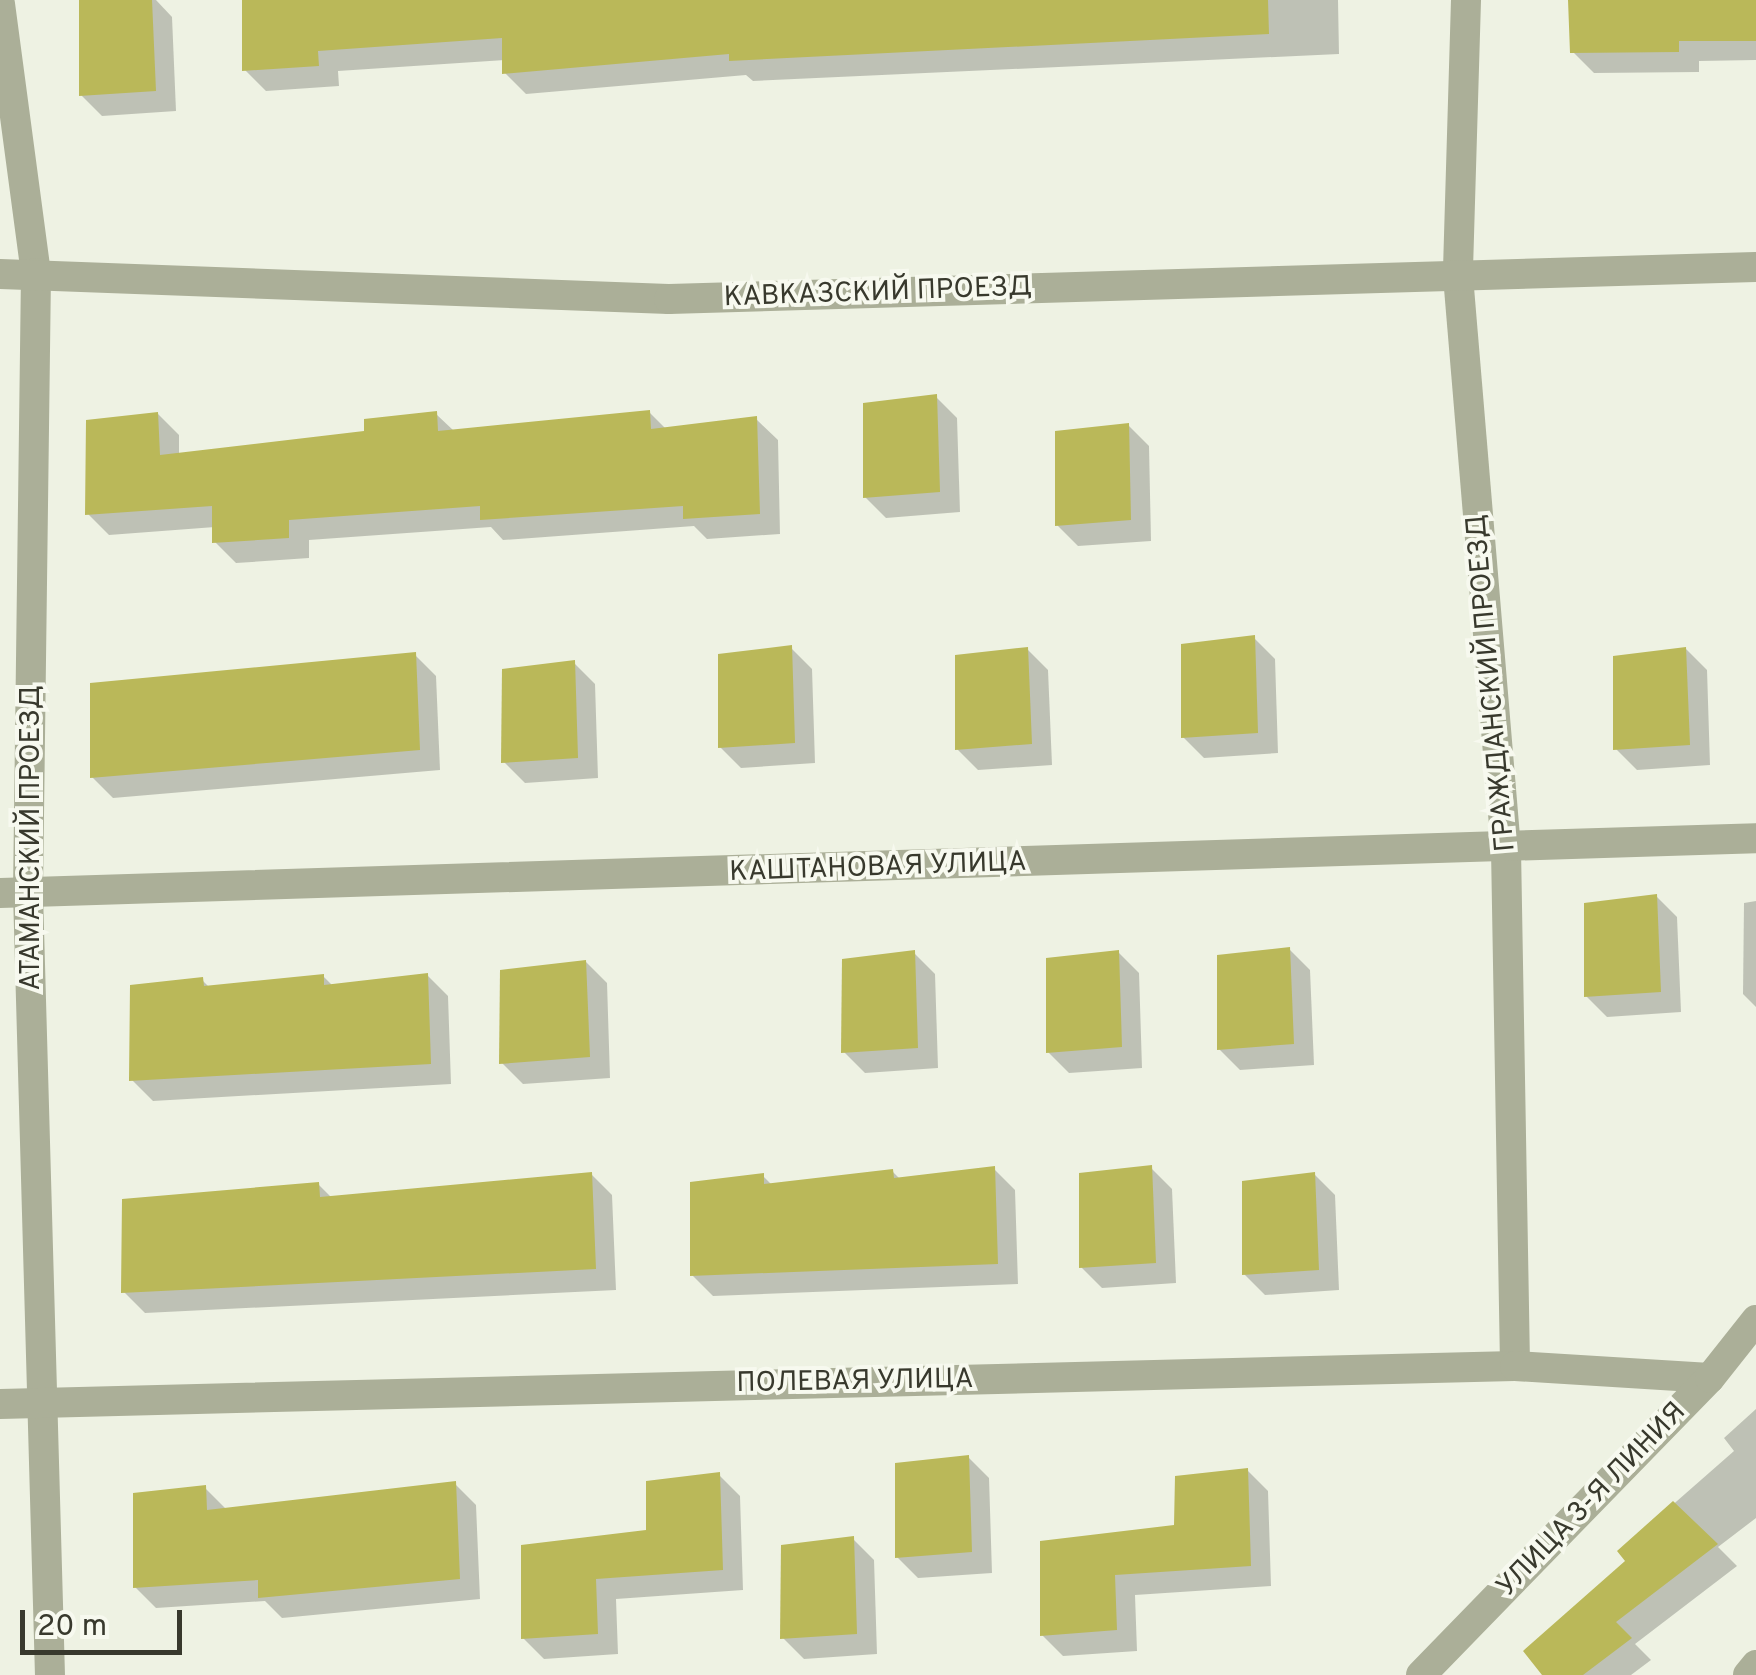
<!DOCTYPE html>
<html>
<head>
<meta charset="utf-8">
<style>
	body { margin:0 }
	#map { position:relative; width:1756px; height:1675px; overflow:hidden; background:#eef2e3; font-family:Overpass,sans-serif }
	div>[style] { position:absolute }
	.shadow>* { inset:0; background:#0003 }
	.building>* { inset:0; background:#bab859 }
	.street>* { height:30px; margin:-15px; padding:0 15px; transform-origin:15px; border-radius:15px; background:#abaf98 }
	span { translate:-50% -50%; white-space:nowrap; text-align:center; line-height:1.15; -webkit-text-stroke:8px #f7f9ef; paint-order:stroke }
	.street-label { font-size:28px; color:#38392d }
	.scale { position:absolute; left:20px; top:1610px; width:162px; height:45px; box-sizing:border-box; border:5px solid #38392d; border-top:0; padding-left:12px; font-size:30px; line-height:35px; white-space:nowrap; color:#38392d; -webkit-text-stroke:8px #f7f9ef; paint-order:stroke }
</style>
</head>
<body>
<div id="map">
	<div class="shadow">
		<div style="clip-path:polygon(114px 0,156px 0,172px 17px,176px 111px,102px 116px,81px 95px)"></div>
		<div style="clip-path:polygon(245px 0,1338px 0,1339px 54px,753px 81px,746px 75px,526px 94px,505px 73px,505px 60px,338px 71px,339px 86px,266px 91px,245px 70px)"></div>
		<div style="clip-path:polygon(1571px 0,1756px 0,1756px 60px,1699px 61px,1699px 72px,1594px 73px,1573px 52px)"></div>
		<div style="clip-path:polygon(936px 397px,957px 418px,960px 512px,886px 518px,865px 497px)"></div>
		<div style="clip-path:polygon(649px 412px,666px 429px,756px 419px,778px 440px,780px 534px,707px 539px,694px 526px,503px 540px,491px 527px,309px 540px,309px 558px,236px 563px,215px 542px,215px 527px,109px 535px,88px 514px,158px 414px,179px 435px,179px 455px,366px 433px,436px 414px,454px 431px)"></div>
		<div style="clip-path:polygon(1128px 425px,1149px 446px,1151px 541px,1078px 546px,1057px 525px)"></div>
		<div style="clip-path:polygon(1254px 638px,1275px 659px,1278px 753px,1204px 758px,1183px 737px)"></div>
		<div style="clip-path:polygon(791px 648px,812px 669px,815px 763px,741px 768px,720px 747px)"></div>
		<div style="clip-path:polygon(1027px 649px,1048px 670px,1052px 765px,978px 770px,957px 749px)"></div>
		<div style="clip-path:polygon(1686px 649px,1707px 670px,1710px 765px,1637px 770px,1616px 749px)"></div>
		<div style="clip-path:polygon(415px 655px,436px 676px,440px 770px,113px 798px,92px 777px)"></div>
		<div style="clip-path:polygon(574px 663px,595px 684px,598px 778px,525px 783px,504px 762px)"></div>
		<div style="clip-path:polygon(1656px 896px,1677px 917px,1681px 1012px,1607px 1017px,1586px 996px)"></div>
		<div style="clip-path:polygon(1756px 901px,1756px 1007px,1743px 994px,1744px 903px)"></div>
		<div style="clip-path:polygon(1289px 949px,1310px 970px,1314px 1065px,1240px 1070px,1219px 1049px)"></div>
		<div style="clip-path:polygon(1118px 952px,1139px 973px,1142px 1068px,1069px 1073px,1048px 1052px)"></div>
		<div style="clip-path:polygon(914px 953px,935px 974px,938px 1068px,865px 1073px,844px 1052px)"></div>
		<div style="clip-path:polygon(586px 962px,607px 983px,610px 1078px,523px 1084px,502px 1063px)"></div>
		<div style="clip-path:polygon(427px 975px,448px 996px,451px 1084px,153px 1101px,132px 1080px,202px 980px,210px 988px,323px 976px,333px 986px)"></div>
		<div style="clip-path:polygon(1151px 1168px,1172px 1189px,1176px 1283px,1102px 1288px,1081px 1267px)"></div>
		<div style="clip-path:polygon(994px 1169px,1015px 1190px,1018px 1284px,713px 1296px,692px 1275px,763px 1176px,773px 1186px,892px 1171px,901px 1180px)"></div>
		<div style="clip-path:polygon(591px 1174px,612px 1195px,616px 1290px,145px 1313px,124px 1292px,318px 1184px,332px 1198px)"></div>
		<div style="clip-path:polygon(1314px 1174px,1335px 1195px,1339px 1290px,1265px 1295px,1244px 1274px)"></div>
		<div style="clip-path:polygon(1756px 1409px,1756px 1518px,1718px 1547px,1737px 1566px,1635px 1644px,1651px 1660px,1631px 1675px,1546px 1675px,1628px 1561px,1620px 1551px,1734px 1451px,1724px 1438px)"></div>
		<div style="clip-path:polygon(968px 1457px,989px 1478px,992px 1573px,918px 1578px,897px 1557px)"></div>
		<div style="clip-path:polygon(1247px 1470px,1268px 1491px,1271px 1586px,1135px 1595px,1137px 1651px,1063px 1656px,1042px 1635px,1043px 1543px,1177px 1527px)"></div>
		<div style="clip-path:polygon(719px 1475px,740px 1496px,743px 1590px,616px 1599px,618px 1654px,544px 1659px,523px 1638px)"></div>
		<div style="clip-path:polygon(455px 1484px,476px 1505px,480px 1599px,282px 1618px,265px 1601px,156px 1608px,135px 1587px,205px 1488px,227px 1510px)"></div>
		<div style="clip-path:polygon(853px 1539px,874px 1560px,877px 1654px,804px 1659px,783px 1638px)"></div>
	</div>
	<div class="building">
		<div style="clip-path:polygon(79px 0,152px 0,156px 91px,79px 96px)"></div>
		<div style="clip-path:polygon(242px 0,1268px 0,1269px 34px,729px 61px,729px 54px,502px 74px,502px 38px,318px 51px,319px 66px,242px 71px)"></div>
		<div style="clip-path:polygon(1568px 0,1756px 0,1756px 41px,1679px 41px,1679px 52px,1570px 53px)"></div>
		<div style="clip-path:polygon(937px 394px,940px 492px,863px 498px,863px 403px)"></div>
		<div style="clip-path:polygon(650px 410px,651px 429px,757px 416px,760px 514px,683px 519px,683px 506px,480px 520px,480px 506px,289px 520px,289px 538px,212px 543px,212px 506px,85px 515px,86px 420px,158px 412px,160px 455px,364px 431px,364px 419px,437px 411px,438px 431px)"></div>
		<div style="clip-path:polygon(1129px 423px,1131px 520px,1055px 526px,1055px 431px)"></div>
		<div style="clip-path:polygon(1255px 635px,1258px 733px,1181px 738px,1181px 644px)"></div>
		<div style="clip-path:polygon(792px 645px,795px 743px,718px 748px,718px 654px)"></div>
		<div style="clip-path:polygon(1028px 647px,1032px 744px,955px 750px,955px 655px)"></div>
		<div style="clip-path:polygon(1686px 647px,1690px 745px,1613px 750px,1613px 656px)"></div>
		<div style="clip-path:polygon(416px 652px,420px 750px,90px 778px,90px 683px)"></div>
		<div style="clip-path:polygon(575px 660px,578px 758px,501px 763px,502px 669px)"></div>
		<div style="clip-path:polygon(1657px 894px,1661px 992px,1584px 997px,1584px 903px)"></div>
		<div style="clip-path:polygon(1290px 947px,1294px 1044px,1217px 1050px,1217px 955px)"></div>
		<div style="clip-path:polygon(915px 950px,918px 1048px,841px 1053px,842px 959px)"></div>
		<div style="clip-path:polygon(1119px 950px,1122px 1047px,1046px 1053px,1046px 958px)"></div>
		<div style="clip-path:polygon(586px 960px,590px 1057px,499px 1064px,500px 970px)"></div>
		<div style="clip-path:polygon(428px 973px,431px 1064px,129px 1081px,130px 985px,203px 977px,204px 986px,324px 974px,324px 985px)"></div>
		<div style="clip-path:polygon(1152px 1165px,1156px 1263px,1079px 1268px,1079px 1173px)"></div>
		<div style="clip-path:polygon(995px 1166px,998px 1264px,690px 1276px,690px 1182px,764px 1173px,764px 1184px,893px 1169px,894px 1178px)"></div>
		<div style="clip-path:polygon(592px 1172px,596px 1269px,121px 1293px,122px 1199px,319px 1182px,320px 1197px)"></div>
		<div style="clip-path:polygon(1315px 1172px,1319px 1270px,1242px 1275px,1242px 1181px)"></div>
		<div style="clip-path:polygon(969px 1455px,972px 1552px,895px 1558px,895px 1463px)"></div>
		<div style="clip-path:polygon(1248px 1468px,1251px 1566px,1115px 1575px,1117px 1630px,1040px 1636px,1040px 1541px,1174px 1525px,1175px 1476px)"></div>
		<div style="clip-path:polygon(720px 1472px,723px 1570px,596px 1579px,598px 1634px,521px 1639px,521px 1545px,646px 1530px,646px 1481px)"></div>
		<div style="clip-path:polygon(456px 1481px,460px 1579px,258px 1598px,258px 1580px,133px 1588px,133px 1493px,206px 1485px,207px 1510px)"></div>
		<div style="clip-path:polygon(1673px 1501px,1718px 1544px,1616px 1622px,1632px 1638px,1583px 1675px,1542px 1675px,1523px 1651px,1625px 1561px,1617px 1551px)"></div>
		<div style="clip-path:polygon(854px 1536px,857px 1634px,780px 1639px,781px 1545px)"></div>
	</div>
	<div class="street">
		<div style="left:1466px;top:0;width:276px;rotate:91.7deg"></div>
		<div style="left:1458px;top:276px;width:575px;rotate:85.21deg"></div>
		<div style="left:1506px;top:849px;width:517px;rotate:89deg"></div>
		<div style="left:0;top:4px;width:271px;rotate:82.4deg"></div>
		<div style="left:36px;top:273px;width:620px;rotate:90.74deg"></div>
		<div style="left:28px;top:893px;width:782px;rotate:88.39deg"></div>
		<div style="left:0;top:274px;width:669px;rotate:2.14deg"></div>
		<div style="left:669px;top:299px;width:1087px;rotate:-1.69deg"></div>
		<div style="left:0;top:893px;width:1757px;rotate:-1.79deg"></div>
		<div style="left:0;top:1404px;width:1515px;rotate:-1.44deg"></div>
		<div style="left:1515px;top:1366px;width:195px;rotate:3.5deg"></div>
		<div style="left:1421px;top:1675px;width:414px;rotate:-45.8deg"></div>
		<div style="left:1710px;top:1378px;width:74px;rotate:-51.6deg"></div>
		<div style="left:1748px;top:1675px;width:13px;rotate:-51deg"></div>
	</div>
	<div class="street-label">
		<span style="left:878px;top:293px;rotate:-2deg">КАВКАЗСКИЙ ПРОЕЗД</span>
		<span style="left:1492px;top:683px;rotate:-95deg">ГРАЖДАНСКИЙ ПРОЕЗД</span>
		<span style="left:32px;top:838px;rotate:-90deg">АТАМАНСКИЙ ПРОЕЗД</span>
		<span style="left:878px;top:868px;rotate:-2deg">КАШТАНОВАЯ УЛИЦА</span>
		<span style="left:855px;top:1382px;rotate:-1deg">ПОЛЕВАЯ УЛИЦА</span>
		<span style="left:1592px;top:1500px;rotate:-46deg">УЛИЦА 3-Я ЛИНИЯ</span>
	</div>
	<div class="scale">20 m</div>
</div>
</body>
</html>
